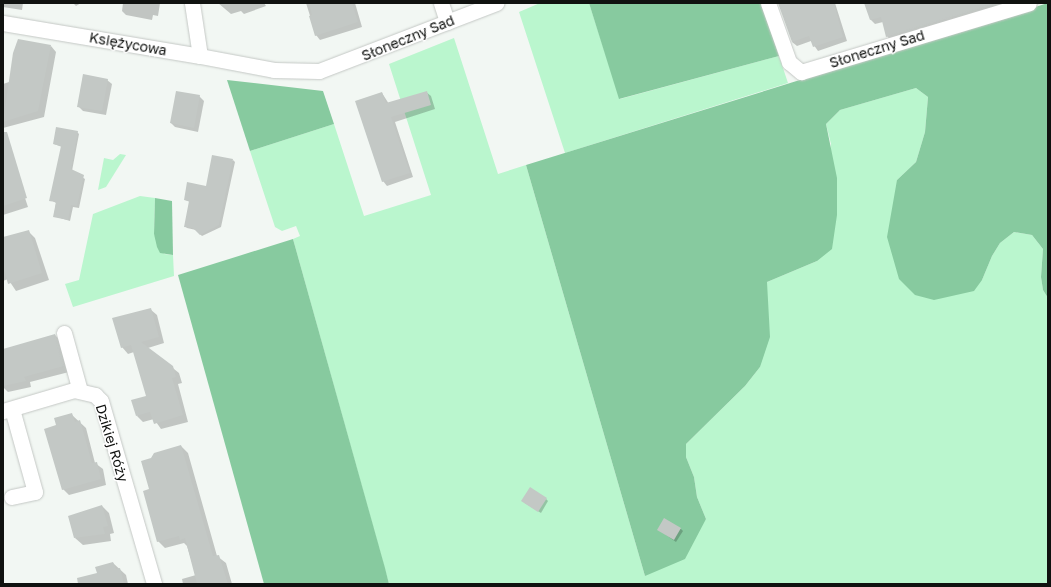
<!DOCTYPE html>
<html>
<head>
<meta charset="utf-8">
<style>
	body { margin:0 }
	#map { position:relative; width:1051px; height:587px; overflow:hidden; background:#f2f7f3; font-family:"Golos Text",sans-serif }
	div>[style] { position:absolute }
	.green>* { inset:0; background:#baf6ce }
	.forest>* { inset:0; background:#87ca9f }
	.shadow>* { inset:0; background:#0003 }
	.building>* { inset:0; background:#c3c8c5 }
	.roads { filter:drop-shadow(0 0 1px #c4c8c5) drop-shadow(0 0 1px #c4c8c5) }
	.street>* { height:15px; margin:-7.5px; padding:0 7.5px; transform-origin:7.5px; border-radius:7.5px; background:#fff }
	span { translate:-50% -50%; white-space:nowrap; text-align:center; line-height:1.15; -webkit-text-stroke:3px #fff; paint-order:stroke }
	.street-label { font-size:14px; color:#101210 }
	.frame { position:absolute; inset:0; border:4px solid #101210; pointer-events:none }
</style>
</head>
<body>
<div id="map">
	<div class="green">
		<div style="clip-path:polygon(540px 3px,589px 3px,620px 99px,779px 56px,788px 83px,565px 153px,519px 12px)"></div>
		<div style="clip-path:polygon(454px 38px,498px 174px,526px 165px,645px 576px,706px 519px,697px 497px,694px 477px,686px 457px,686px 444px,745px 386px,760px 367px,767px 282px,817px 261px,831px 144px,826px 124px,840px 110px,916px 88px,928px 97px,925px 132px,916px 162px,897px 180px,982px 280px,992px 256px,1000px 243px,1014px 232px,1032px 235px,1043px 249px,1041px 277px,1043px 290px,1048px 298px,1048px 584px,389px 584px,293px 239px,300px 236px,296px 226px,282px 231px,275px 227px,250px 151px,334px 124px,364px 216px,431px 195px,389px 64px)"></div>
		<div style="clip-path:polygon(120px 154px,126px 155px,106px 187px,98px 190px,104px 158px,113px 160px)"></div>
		<div style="clip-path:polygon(140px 196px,155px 198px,154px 234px,164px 254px,173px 255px,174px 276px,73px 307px,65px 284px,79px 280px,93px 214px)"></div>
	</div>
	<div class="forest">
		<div style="clip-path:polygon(589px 3px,762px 3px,779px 56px,619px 99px)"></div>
		<div style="clip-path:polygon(1048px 3px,1048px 298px,1043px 290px,1041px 277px,1043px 249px,1032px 235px,1014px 232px,1000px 243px,992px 256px,982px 280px,974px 291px,934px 300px,915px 295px,899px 279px,887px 237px,897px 180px,916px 162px,925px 132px,928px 97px,916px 88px,840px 110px,826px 124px,837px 178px,837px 215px,832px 249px,817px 261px,767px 282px,770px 337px,760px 367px,745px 386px,686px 444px,686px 457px,694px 477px,697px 497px,706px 519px,685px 559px,645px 576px,526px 165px)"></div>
		<div style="clip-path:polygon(227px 80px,323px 91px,334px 124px,250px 151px)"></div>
		<div style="clip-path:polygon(155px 198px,172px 201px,173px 255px,160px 253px,157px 247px,154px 234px)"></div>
		<div style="clip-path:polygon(293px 239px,385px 568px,389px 584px,264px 584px,178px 275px)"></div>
	</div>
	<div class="shadow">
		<div style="clip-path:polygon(3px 3px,23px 3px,22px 10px,3px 7px)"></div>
		<div style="clip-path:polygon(73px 3px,81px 3px,76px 6px)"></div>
		<div style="clip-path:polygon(123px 3px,160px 3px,158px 16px,153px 15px,152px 20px,126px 15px,122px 11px)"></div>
		<div style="clip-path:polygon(218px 3px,264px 3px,266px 6px,244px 14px,241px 11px,231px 14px)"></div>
		<div style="clip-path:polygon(306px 3px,355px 3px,362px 27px,320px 40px,316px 35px)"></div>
		<div style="clip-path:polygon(818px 3px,835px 3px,847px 41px,818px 51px,811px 41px,797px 46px,792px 42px)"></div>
		<div style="clip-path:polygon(865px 3px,1015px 3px,891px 41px,887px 36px,883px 22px,875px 24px,871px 20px)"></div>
		<div style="clip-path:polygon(51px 46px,56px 52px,44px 117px,3px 128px,3px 84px,9px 82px)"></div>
		<div style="clip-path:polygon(107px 80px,112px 84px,106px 115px,83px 111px,78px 106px)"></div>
		<div style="clip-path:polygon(426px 92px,431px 96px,435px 109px,395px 122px,413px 177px,387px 186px,383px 181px,382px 93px,389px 104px)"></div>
		<div style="clip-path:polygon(199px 96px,204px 101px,198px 132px,175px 127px,171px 123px)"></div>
		<div style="clip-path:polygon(77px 132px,79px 134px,72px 171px,85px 179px,79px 208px,73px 207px,70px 221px,54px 216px,56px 203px,51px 200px,62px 147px,54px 144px)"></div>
		<div style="clip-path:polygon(3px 159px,14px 165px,28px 207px,3px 215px)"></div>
		<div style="clip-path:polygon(233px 160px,235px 162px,221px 227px,202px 236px,196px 230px,187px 228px,185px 226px,190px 202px,185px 200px,207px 187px)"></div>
		<div style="clip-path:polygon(28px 231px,35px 238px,49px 280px,16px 291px,8px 279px,3px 281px,3px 238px)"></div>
		<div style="clip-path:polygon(150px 309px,157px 315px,164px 343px,148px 348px,179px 373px,182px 383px,178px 384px,188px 422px,161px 429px,154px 419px,143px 422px,137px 416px,147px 396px,134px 352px,128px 354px,122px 347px)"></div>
		<div style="clip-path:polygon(55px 335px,61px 341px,69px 372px,30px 382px,31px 387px,8px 392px,3px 387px,3px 350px)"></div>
		<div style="clip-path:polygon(72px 415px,86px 428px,95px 463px,103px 469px,106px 485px,69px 495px,63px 489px,57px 426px)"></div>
		<div style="clip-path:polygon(181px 446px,188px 453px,217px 556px,226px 563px,232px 584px,183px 584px,182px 579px,196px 575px,187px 546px,184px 543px,165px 548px,158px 541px,150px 490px)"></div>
		<div style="clip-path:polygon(546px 499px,548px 501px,541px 513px,525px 503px)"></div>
		<div style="clip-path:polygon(102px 506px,109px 513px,114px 533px,110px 534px,111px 541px,83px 545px,75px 538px)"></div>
		<div style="clip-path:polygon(681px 529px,683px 531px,676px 542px,659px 530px)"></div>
		<div style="clip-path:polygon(113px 563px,126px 575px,128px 584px,88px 584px)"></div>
	</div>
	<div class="building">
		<div style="clip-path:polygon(309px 3px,352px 3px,358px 22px,315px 36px,309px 16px,312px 15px)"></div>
		<div style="clip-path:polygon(778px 3px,834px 3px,843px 37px,813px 47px,809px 36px,792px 42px)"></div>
		<div style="clip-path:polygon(864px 3px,991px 3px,992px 5px,886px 37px,881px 17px,870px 20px)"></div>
		<div style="clip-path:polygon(18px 39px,51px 45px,38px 111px,3px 122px,13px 53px)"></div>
		<div style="clip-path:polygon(83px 74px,108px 79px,102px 111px,77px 107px)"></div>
		<div style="clip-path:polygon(176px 91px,200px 95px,194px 128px,170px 123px)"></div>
		<div style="clip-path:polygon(427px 91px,431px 105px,391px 117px,410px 173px,382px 182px,355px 101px,382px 92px,386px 103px)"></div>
		<div style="clip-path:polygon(56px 127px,78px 131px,71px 169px,84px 175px,77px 206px,71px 205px,68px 220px,53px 217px,56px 202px,49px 201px,61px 146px,53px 144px)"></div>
		<div style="clip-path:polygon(3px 132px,7px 132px,27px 198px,3px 206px)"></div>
		<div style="clip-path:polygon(212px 155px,233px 159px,219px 225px,200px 235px,193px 228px,184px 227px,189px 201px,184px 200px,187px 182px,206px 186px)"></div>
		<div style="clip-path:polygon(29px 230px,42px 273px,8px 284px,3px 266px,3px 237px)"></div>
		<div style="clip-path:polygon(151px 308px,159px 337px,141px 342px,173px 366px,176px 377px,172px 378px,183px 415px,154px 424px,150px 412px,136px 416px,131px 400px,146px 396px,131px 345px,121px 348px,112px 318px)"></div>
		<div style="clip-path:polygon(55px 334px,64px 366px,24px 377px,26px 381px,3px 386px,3px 349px)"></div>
		<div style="clip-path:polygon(72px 413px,75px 422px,80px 420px,92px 463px,97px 462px,101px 479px,62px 490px,44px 429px,56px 425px,54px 418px)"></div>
		<div style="clip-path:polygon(181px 445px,213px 556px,219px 555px,228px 584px,197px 584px,185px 538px,180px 540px,179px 536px,157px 542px,143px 491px,149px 489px,141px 461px,151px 458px,154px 453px)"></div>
		<div style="clip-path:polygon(530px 487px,547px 498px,538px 512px,521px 501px)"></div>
		<div style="clip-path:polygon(102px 505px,108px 526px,103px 527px,105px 534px,74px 538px,68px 516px)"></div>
		<div style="clip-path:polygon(664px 518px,681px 528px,674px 540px,657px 530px)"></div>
		<div style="clip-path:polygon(113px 562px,116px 569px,120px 568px,124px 584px,78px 584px,77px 578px,97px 573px,95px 567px)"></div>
	</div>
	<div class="roads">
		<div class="street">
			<div style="left:441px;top:3px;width:20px;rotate:72deg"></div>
			<div style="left:768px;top:3px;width:63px;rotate:70.4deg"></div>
			<div style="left:789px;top:62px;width:16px;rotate:40deg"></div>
			<div style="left:801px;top:72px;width:238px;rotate:-16.8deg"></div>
			<div style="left:3px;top:23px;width:200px;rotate:9.5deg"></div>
			<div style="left:200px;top:56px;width:54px;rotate:-98.6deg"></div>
			<div style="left:200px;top:56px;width:75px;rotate:10.7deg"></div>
			<div style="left:274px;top:70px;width:45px;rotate:1.3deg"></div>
			<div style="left:319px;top:71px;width:190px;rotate:-21deg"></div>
			<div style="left:64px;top:333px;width:60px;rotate:74.6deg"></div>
			<div style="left:12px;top:409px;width:86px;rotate:74.5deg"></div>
			<div style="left:35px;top:492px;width:24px;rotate:168deg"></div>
			<div style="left:3px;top:411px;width:74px;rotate:-16.5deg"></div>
			<div style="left:74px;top:390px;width:22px;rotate:13deg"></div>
			<div style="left:95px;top:395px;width:8px;rotate:45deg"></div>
			<div style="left:101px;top:401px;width:191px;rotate:73.8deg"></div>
		</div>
	</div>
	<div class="street-label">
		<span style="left:408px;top:38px;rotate:-22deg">Słoneczny Sad</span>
		<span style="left:128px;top:44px;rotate:10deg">Księżycowa</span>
		<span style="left:877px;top:49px;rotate:-17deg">Słoneczny Sad</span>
		<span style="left:112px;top:443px;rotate:73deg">Dzikiej Róży</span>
	</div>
	<div class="frame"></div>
</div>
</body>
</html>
